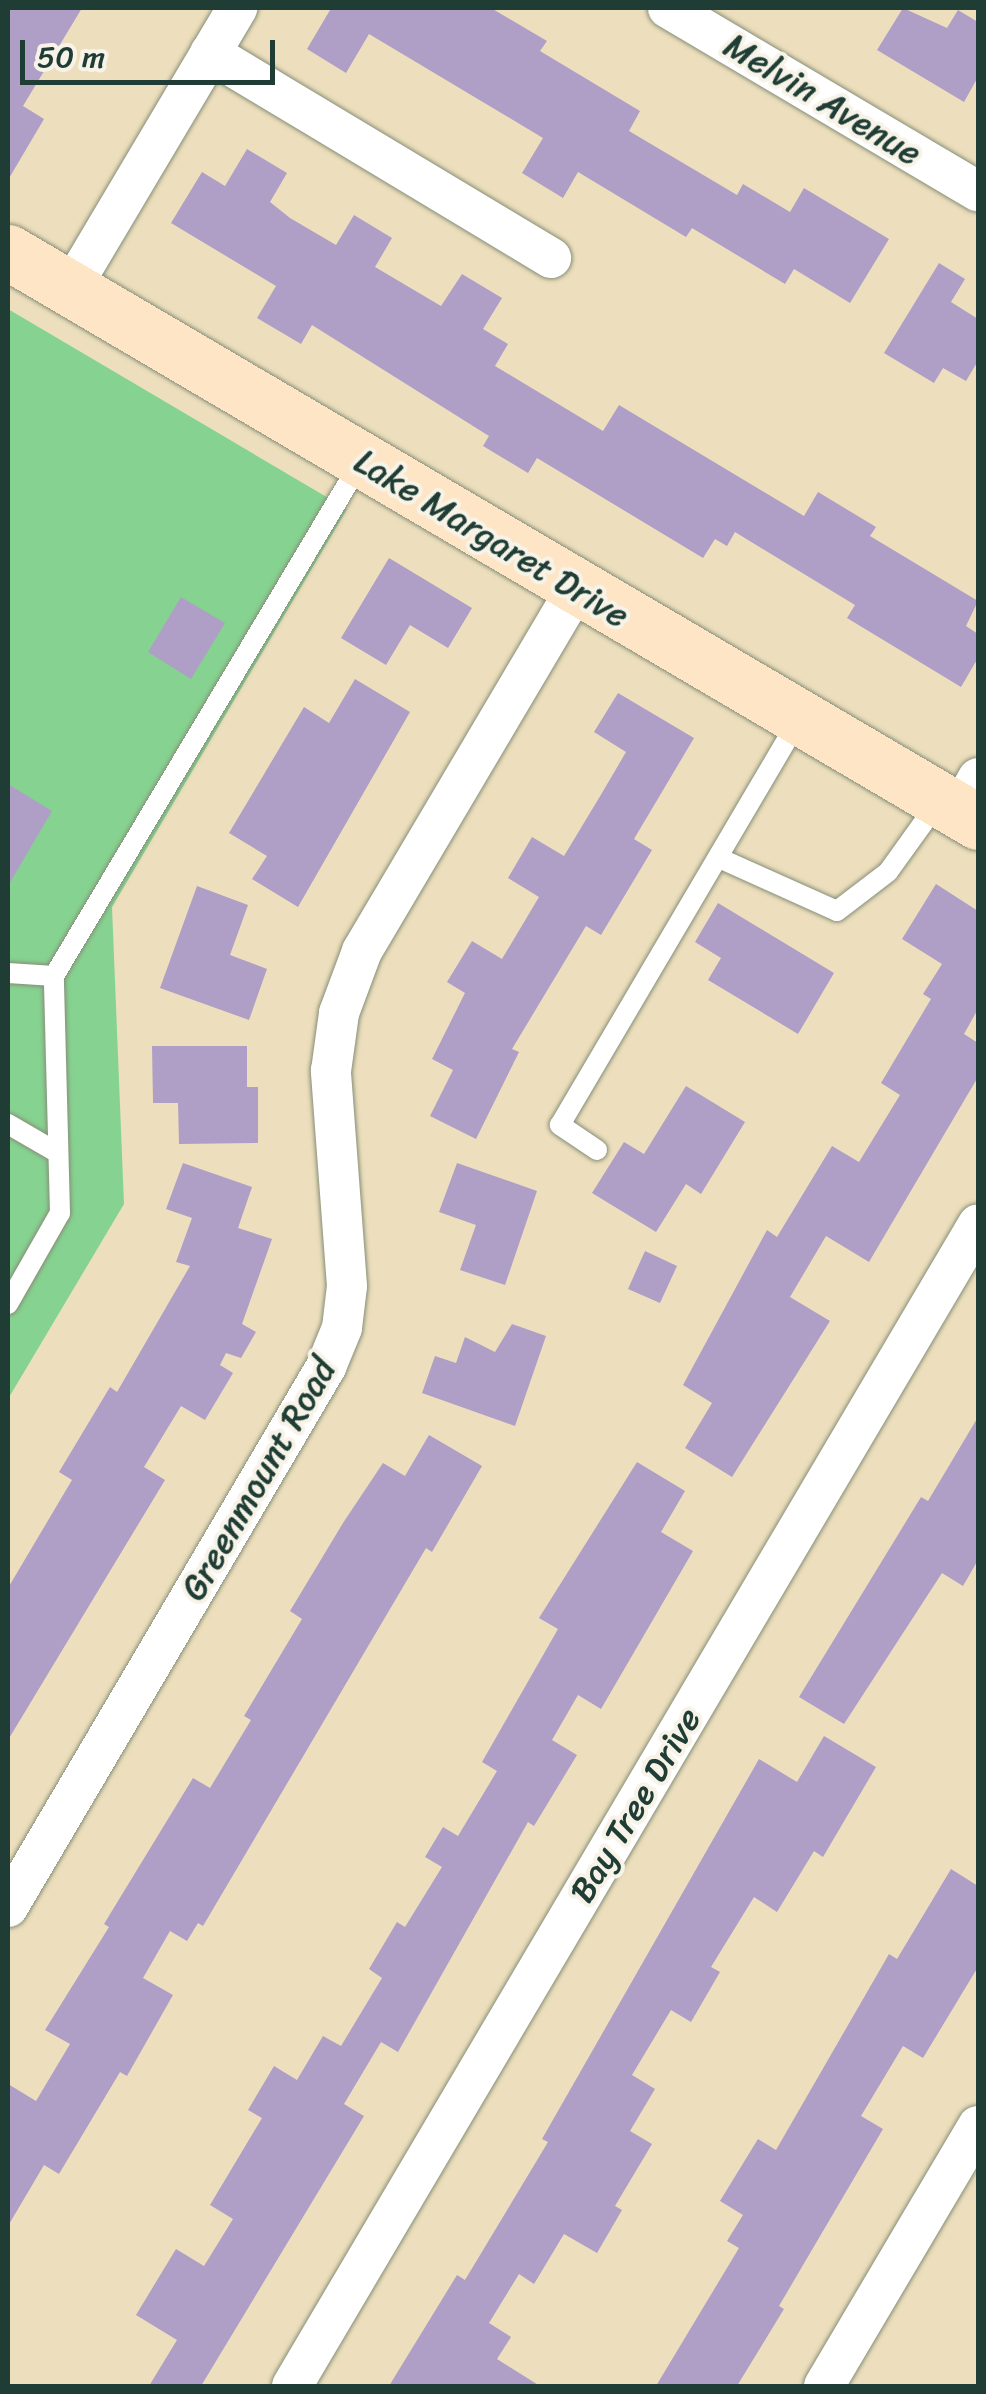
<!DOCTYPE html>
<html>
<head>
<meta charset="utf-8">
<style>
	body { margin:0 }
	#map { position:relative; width:986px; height:2394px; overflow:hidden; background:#eddfbd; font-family:Sriracha,sans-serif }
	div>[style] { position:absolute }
	.green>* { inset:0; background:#86d391 }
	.building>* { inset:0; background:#af9ec6 }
	.roads { filter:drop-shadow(0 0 2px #868e78) drop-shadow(0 0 2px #868e78) }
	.lane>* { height:20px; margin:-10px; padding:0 10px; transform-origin:10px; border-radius:10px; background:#fff }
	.street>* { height:40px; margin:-20px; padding:0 20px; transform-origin:20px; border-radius:20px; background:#fff }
	.secondary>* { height:55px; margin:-27.5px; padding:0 27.5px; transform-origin:27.5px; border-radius:27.5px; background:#fde5c5 }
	span { translate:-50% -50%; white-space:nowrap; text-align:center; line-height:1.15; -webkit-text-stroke:8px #f7f3e8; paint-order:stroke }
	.street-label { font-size:35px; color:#1f3d34 }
	.frame { position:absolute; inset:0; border:10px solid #1f3d34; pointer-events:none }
	.scale { position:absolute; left:20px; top:40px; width:255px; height:45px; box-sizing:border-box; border:5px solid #1f3d34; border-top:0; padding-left:12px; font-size:30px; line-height:35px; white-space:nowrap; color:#1f3d34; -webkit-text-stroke:8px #f7f3e8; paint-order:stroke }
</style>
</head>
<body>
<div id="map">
	<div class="green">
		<div style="clip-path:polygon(8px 309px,347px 509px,112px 907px,124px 1204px,8px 1399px)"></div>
	</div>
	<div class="building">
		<div style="clip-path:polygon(8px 8px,82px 8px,23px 106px,44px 119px,8px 180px)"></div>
		<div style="clip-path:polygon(325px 8px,491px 8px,547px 41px,540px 51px,640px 111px,629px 131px,737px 195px,743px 184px,790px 212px,804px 188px,889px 239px,850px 303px,794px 269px,785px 284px,692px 228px,686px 237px,578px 172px,563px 198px,522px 173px,543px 138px,369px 34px,346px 73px,307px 49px,330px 10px)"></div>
		<div style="clip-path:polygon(903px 8px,947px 28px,958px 10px,978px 22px,978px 77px,964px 102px,877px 50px)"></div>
		<div style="clip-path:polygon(247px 149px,287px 173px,270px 202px,290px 218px,336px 245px,354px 215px,392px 238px,375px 267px,441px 306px,462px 274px,502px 298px,483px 329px,508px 344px,495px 366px,603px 431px,619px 405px,804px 516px,818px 492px,876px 527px,870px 536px,978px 601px,966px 626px,978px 634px,978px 658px,961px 687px,847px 618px,855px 605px,735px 532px,727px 546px,715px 539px,703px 558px,537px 458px,528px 473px,483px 446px,489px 436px,312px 325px,301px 344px,257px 318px,276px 286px,171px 223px,202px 172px,225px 186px)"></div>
		<div style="clip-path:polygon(939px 263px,965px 279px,951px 302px,978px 319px,978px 361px,966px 381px,943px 368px,934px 383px,884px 353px)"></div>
		<div style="clip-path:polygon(389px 558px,472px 608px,448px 648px,410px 625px,386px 665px,341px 638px)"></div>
		<div style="clip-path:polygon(181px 597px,225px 623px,191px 679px,148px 652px)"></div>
		<div style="clip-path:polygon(355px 679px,410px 712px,298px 907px,252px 879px,267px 856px,229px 833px,304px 707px,329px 723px)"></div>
		<div style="clip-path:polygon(618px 693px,694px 738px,634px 839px,652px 850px,601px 935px,586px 926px,512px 1049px,519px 1052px,476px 1139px,430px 1116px,453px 1070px,432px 1059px,465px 993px,447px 982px,472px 941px,502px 959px,539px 897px,508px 878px,532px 837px,564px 856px,602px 793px,626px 752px,594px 732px)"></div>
		<div style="clip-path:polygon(8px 784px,52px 811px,8px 886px)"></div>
		<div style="clip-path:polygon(936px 884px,978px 911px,978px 1009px,964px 1034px,978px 1043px,978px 1077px,869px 1262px,826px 1236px,790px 1297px,830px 1321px,732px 1477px,685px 1448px,712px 1403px,683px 1385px,767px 1230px,777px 1237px,832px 1146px,859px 1162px,900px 1095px,881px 1083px,931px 999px,923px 994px,942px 964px,902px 939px)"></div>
		<div style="clip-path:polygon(197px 886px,248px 905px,230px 955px,267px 969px,249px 1020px,160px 988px)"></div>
		<div style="clip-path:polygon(718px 903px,834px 973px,798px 1034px,708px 980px,721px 958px,695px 942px)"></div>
		<div style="clip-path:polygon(152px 1046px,247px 1046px,247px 1087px,258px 1087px,258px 1143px,179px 1144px,178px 1103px,153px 1103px)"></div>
		<div style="clip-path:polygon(686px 1086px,745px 1122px,701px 1194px,686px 1184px,656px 1232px,592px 1193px,624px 1142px,644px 1154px)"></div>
		<div style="clip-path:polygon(183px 1163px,252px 1187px,238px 1228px,272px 1239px,242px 1324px,256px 1332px,241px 1358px,226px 1353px,220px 1365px,233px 1373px,205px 1420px,181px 1406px,144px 1467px,165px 1480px,8px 1740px,8px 1588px,72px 1480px,59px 1472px,110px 1387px,117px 1392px,190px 1266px,176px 1262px,192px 1218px,166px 1209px)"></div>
		<div style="clip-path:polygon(457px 1163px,537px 1191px,505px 1285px,460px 1270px,476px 1225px,439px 1212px)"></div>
		<div style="clip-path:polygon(645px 1251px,677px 1266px,660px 1303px,628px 1289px)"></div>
		<div style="clip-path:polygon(512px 1324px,546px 1336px,515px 1426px,422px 1393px,435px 1356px,456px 1363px,465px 1337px,495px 1352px)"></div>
		<div style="clip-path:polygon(978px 1417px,978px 1560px,963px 1586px,942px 1573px,844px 1724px,799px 1697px,921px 1497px,928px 1501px)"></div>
		<div style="clip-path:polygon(429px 1435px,482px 1466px,432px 1552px,426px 1548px,203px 1926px,198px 1923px,187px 1941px,170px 1931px,143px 1978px,173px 1995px,127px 2076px,120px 2072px,59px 2174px,44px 2165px,8px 2226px,8px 2084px,36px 2101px,70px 2044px,45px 2030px,109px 1927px,104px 1924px,193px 1778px,210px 1788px,251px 1720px,244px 1716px,302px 1619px,290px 1611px,343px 1523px,383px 1463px,405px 1476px)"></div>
		<div style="clip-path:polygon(637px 1462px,685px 1491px,661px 1532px,693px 1551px,601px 1709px,578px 1695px,552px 1740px,577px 1755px,534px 1826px,528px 1822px,398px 2052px,381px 2042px,344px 2104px,364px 2116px,201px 2386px,149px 2386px,177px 2340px,136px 2315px,176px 2249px,204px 2266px,233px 2219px,210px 2205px,262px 2118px,248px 2110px,274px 2066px,297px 2080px,323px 2036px,341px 2046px,382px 1978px,369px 1969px,397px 1922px,405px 1927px,442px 1867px,425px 1857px,443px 1827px,458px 1836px,497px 1771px,482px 1762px,558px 1629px,539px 1618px)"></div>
		<div style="clip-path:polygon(824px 1736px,876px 1767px,823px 1857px,814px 1851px,777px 1912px,754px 1897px,711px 1967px,720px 1972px,691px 2022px,671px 2010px,632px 2075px,655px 2089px,630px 2131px,652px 2144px,615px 2206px,622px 2210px,597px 2253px,564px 2234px,534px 2284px,519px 2274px,489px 2323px,511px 2337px,497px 2359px,540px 2386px,389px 2386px,457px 2275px,465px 2280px,548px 2142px,542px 2139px,759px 1759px,797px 1782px)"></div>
		<div style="clip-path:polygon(951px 1869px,978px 1886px,978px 1967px,923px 2058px,903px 2046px,861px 2116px,883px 2129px,779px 2306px,784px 2309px,737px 2386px,656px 2386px,739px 2248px,727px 2241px,743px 2215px,720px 2201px,758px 2139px,776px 2150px,889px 1954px,897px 1959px)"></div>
	</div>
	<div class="roads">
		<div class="lane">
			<div style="left:719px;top:858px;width:129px;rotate:24.2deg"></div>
			<div style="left:837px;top:911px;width:64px;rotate:-37.4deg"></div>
			<div style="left:888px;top:872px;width:87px;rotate:-54.3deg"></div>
			<div style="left:8px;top:973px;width:46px;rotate:3.7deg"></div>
			<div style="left:8px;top:1124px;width:58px;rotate:30.1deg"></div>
			<div style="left:597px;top:1150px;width:45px;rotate:-146deg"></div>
			<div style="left:560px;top:1125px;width:470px;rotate:-59.5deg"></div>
			<div style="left:8px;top:1304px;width:105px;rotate:-60.3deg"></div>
			<div style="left:60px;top:1213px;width:237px;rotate:-91.5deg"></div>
			<div style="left:54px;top:976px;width:597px;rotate:-59.18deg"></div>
		</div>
		<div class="street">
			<div style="left:668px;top:8px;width:360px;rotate:30.6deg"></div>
			<div style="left:210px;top:53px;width:398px;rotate:31deg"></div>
			<div style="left:71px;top:288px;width:326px;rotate:-59.3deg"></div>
			<div style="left:959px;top:811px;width:38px;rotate:-60deg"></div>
			<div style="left:8px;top:1907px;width:627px;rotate:-59.51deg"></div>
			<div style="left:326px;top:1367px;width:42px;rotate:-67.7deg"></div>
			<div style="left:342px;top:1328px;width:42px;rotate:-83.2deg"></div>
			<div style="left:347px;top:1286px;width:216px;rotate:-94.3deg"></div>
			<div style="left:331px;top:1071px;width:59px;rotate:-82.1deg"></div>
			<div style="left:339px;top:1013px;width:66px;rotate:-69.6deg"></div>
			<div style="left:362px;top:951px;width:421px;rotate:-59.4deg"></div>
			<div style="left:292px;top:2386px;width:1349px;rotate:-59.44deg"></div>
			<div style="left:824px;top:2386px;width:302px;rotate:-59.4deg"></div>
		</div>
		<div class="secondary">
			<div style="left:8px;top:252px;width:1125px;rotate:30.44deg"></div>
		</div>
	</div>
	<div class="street-label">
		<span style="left:823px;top:99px;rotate:31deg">Melvin Avenue</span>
		<span style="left:492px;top:538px;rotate:31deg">Lake Margaret Drive</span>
		<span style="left:258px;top:1479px;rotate:-60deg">Greenmount Road</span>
		<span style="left:635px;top:1805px;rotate:-59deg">Bay Tree Drive</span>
	</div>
	<div class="frame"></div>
	<div class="scale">50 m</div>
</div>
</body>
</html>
